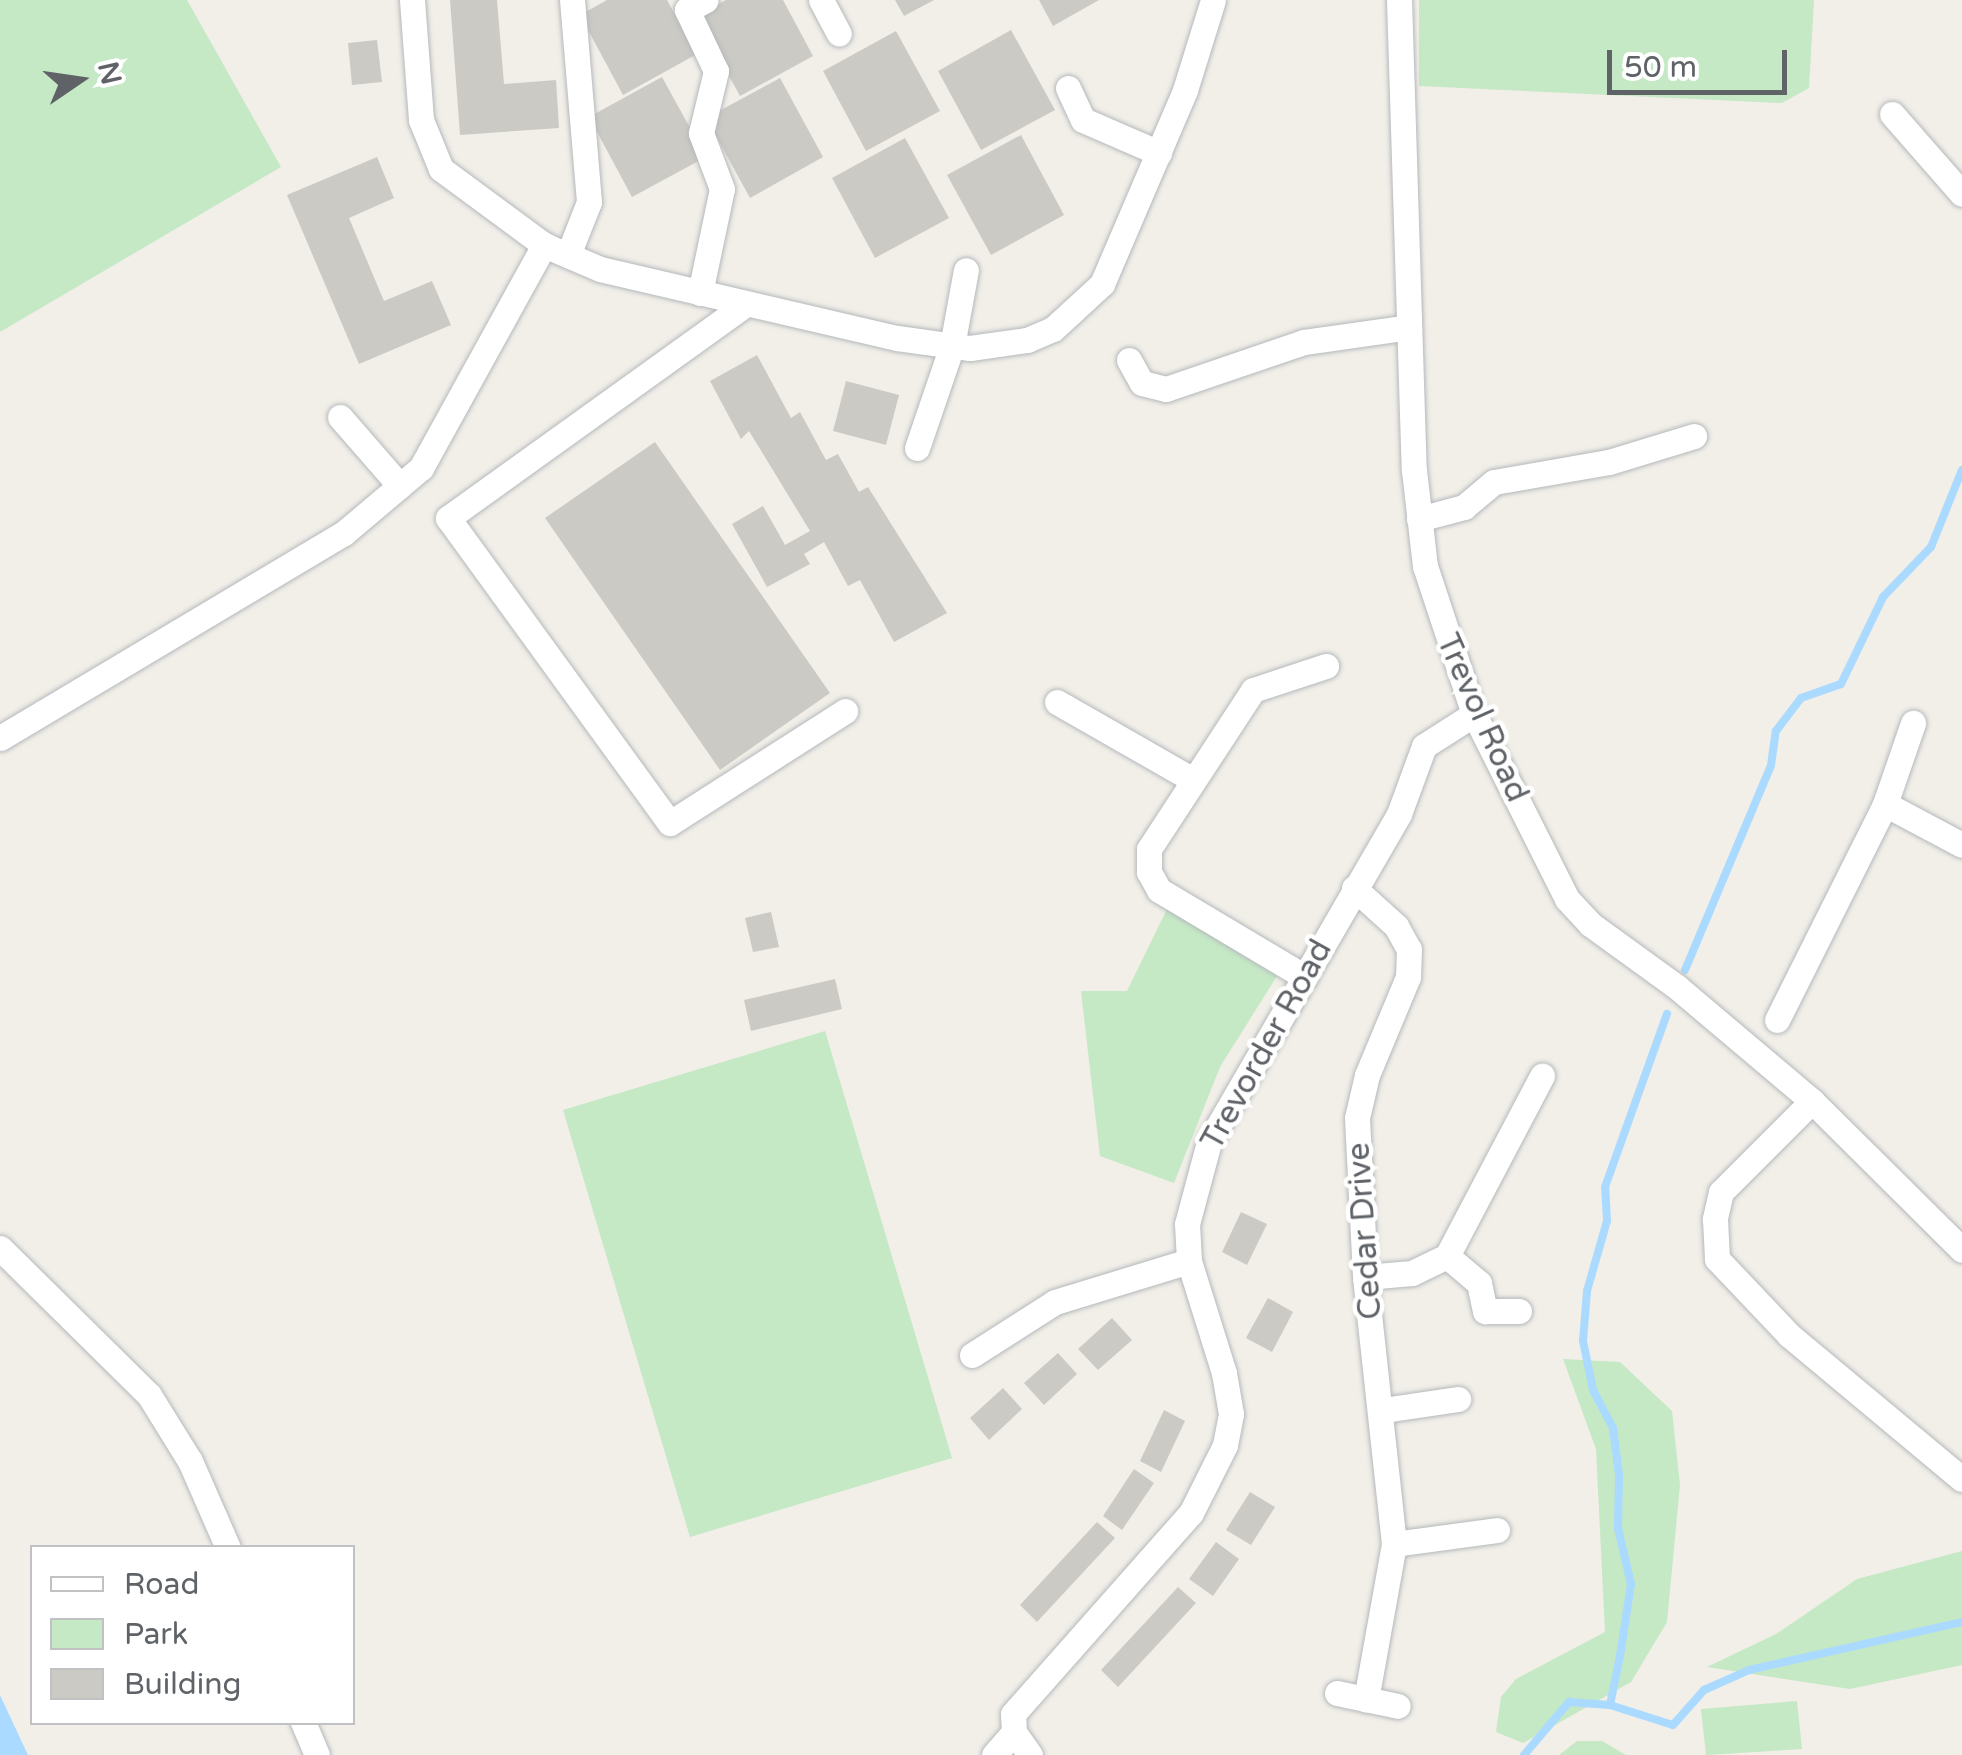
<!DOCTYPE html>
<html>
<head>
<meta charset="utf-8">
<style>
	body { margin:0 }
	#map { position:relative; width:1962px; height:1755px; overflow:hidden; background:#f1efe8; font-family:"Varela Round",sans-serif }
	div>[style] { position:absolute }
	.green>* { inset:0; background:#c5e8c5 }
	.water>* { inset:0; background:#aadaff }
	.stream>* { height:8px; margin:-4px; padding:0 4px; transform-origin:4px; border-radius:4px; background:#aadaff }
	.building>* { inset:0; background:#cccac5 }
	.roads { filter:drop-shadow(0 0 2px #b5b8bc) drop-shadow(0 0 2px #b5b8bc) }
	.minor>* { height:25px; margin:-12.5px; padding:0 12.5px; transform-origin:12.5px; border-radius:12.5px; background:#fff }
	span { translate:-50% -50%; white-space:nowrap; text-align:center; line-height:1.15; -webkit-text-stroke:9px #fff; paint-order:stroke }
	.street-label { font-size:32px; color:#5f6368 }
	.legend { position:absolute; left:30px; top:1545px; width:325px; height:180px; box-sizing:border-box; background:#fff; border:2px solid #bfc1c3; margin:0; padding:12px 18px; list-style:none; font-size:30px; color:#5f6368 }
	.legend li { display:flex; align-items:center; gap:20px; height:50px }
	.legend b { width:50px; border:2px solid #bfc1c3 }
	.north { position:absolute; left:30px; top:30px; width:100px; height:100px; -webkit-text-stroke:8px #fff; paint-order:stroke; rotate:77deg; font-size:28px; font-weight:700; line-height:40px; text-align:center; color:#5f6368 }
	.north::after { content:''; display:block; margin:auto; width:35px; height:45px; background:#5f6368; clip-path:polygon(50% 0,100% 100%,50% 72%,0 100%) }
	.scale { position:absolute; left:1607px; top:50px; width:180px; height:45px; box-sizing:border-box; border:5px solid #5f6368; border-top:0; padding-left:12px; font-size:30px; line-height:35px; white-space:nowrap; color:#5f6368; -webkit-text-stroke:8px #fff; paint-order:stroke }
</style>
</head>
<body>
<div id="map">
	<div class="green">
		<div style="clip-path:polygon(0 0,187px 0,281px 167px,0 332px)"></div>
		<div style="clip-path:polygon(1419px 0,1814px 0,1809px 88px,1782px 103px,1419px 86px)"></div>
		<div style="clip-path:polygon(1167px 909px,1277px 976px,1220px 1067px,1174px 1183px,1100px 1156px,1081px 991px,1127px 991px)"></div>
		<div style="clip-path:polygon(825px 1031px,952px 1458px,690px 1537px,563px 1110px)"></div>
		<div style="clip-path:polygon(1563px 1359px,1620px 1362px,1672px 1411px,1680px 1485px,1667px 1622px,1631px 1682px,1523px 1743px,1496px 1732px,1501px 1697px,1516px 1679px,1605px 1632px,1596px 1449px)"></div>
		<div style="clip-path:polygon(1962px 1551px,1962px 1665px,1850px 1689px,1707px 1667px,1776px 1634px,1857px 1579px)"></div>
		<div style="clip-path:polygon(1797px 1701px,1802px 1749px,1706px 1755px,1701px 1709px)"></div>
		<div style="clip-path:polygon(1577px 1741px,1602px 1741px,1626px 1755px,1559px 1755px)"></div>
	</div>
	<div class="water">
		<div style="clip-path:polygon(0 1695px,28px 1755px,0 1755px)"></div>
	</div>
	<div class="stream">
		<div style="left:1685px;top:970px;width:222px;rotate:-67.2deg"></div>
		<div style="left:1771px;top:765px;width:34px;rotate:-82deg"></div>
		<div style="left:1776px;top:731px;width:41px;rotate:-52.9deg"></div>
		<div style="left:1801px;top:698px;width:42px;rotate:-19.3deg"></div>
		<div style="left:1841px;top:684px;width:97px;rotate:-64.2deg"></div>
		<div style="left:1883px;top:597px;width:69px;rotate:-46.2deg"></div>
		<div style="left:1931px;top:547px;width:83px;rotate:-68.1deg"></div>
		<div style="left:1610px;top:1705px;width:66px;rotate:17.6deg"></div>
		<div style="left:1673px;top:1725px;width:47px;rotate:-48.5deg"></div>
		<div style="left:1704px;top:1690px;width:49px;rotate:-24deg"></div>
		<div style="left:1749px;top:1670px;width:218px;rotate:-12.7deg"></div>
		<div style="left:1524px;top:1755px;width:70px;rotate:-49.7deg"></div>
		<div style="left:1569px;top:1702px;width:41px;rotate:4.2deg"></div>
		<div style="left:1610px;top:1705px;width:50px;rotate:-78.5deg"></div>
		<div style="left:1620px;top:1656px;width:73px;rotate:-81.3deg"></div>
		<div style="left:1631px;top:1584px;width:57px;rotate:-103.1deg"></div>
		<div style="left:1618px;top:1528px;width:53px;rotate:-88.9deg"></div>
		<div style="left:1619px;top:1475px;width:47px;rotate:-97.3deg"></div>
		<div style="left:1613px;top:1428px;width:43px;rotate:-117.8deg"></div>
		<div style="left:1593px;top:1390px;width:50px;rotate:-101.5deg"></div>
		<div style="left:1583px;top:1341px;width:50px;rotate:-85.4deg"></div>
		<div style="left:1587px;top:1291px;width:73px;rotate:-74.1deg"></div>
		<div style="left:1607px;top:1221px;width:34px;rotate:-93deg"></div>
		<div style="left:1605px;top:1187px;width:184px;rotate:-70.3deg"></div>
	</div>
	<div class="building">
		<div style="clip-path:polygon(450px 0,497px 0,504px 84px,556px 80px,559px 128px,460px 135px)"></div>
		<div style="clip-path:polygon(607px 0,667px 0,697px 54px,623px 95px,580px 15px)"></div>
		<div style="clip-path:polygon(726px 0,783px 0,813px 56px,740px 96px,696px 16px)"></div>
		<div style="clip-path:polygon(895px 0,934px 0,904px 16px)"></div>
		<div style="clip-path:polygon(1039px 0,1099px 0,1053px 26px)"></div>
		<div style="clip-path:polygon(1011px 30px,1055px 110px,981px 150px,938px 71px)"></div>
		<div style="clip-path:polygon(896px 31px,940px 111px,866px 151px,823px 71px)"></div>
		<div style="clip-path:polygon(377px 40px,382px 82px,352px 85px,348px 43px)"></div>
		<div style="clip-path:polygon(662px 77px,706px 157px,632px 197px,589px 117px)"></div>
		<div style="clip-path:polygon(780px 78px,823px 157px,750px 198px,706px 118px)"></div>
		<div style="clip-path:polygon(1021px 135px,1064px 215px,991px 255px,947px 175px)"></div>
		<div style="clip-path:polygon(905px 138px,949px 218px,875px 258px,832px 178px)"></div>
		<div style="clip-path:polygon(377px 157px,394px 198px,349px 218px,384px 301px,432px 281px,451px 325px,359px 364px,287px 195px)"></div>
		<div style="clip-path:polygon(757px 355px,791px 418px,800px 412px,826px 460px,838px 454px,859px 492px,868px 487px,947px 613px,894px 642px,860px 580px,848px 586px,824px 542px,804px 554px,810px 564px,767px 587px,732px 524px,763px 506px,785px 545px,810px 531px,749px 431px,741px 439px,710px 381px)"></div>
		<div style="clip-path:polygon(846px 381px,899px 395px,886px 445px,833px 431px)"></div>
		<div style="clip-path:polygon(655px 442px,830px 693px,720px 770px,545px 518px)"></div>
		<div style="clip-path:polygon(771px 912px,779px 947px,753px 952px,745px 918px)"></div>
		<div style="clip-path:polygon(835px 979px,842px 1009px,751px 1031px,744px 1000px)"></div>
		<div style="clip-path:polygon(1241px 1212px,1267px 1224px,1247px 1265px,1222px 1252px)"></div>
		<div style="clip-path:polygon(1268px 1298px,1293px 1312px,1272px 1352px,1246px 1338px)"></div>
		<div style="clip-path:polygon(1112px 1318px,1132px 1340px,1098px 1370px,1078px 1349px)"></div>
		<div style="clip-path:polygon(1058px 1353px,1077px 1374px,1044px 1405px,1024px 1383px)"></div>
		<div style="clip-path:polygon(1003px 1388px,1022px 1409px,989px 1440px,970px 1418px)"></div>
		<div style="clip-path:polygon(1164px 1410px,1185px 1421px,1161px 1472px,1140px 1461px)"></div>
		<div style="clip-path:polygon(1134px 1469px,1154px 1483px,1122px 1530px,1103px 1516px)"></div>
		<div style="clip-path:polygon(1250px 1492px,1275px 1507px,1251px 1545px,1226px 1530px)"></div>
		<div style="clip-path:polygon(1097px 1522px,1115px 1538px,1037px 1622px,1020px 1605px)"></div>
		<div style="clip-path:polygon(1216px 1542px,1239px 1559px,1213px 1596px,1189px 1579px)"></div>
		<div style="clip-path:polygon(1178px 1587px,1196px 1603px,1118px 1687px,1101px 1670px)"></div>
	</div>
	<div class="roads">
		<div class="minor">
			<div style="left:412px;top:0;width:120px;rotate:85.7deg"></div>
			<div style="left:421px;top:120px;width:53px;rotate:67.8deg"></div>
			<div style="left:441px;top:169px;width:128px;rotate:36.4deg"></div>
			<div style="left:544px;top:245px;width:61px;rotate:23.2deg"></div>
			<div style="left:600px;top:269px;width:305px;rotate:13.1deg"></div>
			<div style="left:897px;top:338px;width:74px;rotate:7.8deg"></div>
			<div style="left:970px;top:348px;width:58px;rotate:-8deg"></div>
			<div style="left:1027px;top:340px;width:28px;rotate:-23deg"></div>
			<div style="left:1053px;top:329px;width:67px;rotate:-42.6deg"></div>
			<div style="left:1102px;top:284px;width:211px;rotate:-66.8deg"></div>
			<div style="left:1185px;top:90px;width:94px;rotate:-72.7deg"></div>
			<div style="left:821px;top:0;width:38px;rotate:62deg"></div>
			<div style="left:1399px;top:0;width:470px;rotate:88.2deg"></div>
			<div style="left:1414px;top:470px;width:97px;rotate:83.5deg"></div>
			<div style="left:1425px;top:566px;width:156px;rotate:71.7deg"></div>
			<div style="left:1474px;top:714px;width:207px;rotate:63.3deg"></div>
			<div style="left:1567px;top:899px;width:34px;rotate:47deg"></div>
			<div style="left:1590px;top:924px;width:107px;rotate:35.9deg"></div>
			<div style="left:1677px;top:987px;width:177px;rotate:40.2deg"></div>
			<div style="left:1812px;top:1101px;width:211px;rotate:44.8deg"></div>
			<div style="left:1068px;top:88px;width:35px;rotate:65deg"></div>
			<div style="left:1083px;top:120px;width:83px;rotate:23.5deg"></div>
			<div style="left:1892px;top:114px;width:106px;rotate:48.8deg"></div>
			<div style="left:568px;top:255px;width:57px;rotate:-68.4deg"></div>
			<div style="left:589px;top:202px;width:203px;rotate:-94.8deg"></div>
			<div style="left:700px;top:293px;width:106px;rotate:-78.1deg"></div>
			<div style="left:722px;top:189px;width:60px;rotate:-110.6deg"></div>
			<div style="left:701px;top:133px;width:64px;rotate:-76.4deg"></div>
			<div style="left:716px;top:71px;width:68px;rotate:-115.4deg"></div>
			<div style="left:687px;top:10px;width:21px;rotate:-28deg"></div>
			<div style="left:746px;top:304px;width:367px;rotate:144.3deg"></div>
			<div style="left:448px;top:518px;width:377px;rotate:54deg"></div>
			<div style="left:670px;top:823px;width:208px;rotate:-32.6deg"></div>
			<div style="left:1129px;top:360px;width:26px;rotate:61deg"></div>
			<div style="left:1142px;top:383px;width:25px;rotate:14deg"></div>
			<div style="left:1166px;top:389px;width:146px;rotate:-18.8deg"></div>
			<div style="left:1304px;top:342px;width:106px;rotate:-8.1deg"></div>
			<div style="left:340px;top:417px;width:91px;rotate:49deg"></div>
			<div style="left:917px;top:448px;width:108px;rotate:-71.1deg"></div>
			<div style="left:952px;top:346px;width:77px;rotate:-79.6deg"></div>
			<div style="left:1419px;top:519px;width:47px;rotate:-14.9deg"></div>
			<div style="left:1464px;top:507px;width:39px;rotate:-40deg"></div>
			<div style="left:1494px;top:482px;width:117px;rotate:-9.9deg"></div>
			<div style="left:1609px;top:462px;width:89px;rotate:-17deg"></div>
			<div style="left:1057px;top:702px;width:157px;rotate:29.8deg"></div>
			<div style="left:0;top:738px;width:400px;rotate:-30.8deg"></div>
			<div style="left:344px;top:533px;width:101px;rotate:-40.2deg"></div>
			<div style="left:421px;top:468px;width:255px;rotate:-61.1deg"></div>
			<div style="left:1885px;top:804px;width:87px;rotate:28deg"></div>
			<div style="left:1354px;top:888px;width:57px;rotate:42.1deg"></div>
			<div style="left:1396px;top:926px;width:26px;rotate:61deg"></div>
			<div style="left:1409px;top:949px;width:28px;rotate:92deg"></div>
			<div style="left:1408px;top:977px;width:106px;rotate:112.7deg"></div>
			<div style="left:1367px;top:1075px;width:44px;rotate:103.1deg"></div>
			<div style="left:1357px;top:1118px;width:159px;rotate:87.1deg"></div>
			<div style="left:1365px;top:1277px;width:269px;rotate:83.8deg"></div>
			<div style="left:1394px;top:1544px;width:158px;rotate:100.2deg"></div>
			<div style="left:1305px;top:977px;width:170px;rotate:-149.2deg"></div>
			<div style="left:1159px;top:890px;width:21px;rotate:-119deg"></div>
			<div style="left:1149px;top:872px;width:23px;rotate:-90deg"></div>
			<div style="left:1149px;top:849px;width:190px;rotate:-56.8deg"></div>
			<div style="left:1253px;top:690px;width:77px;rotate:-18.2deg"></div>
			<div style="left:1777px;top:1020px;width:241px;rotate:-63.4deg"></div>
			<div style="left:1885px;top:804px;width:86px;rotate:-70.9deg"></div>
			<div style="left:1812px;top:1101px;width:129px;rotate:135deg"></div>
			<div style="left:1721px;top:1192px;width:28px;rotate:103deg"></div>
			<div style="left:1715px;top:1219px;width:40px;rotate:87.1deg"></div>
			<div style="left:1717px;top:1259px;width:105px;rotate:46.5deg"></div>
			<div style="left:1789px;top:1335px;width:225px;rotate:39.8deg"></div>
			<div style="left:0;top:1248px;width:209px;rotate:44.6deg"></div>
			<div style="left:149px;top:1395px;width:78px;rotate:58.2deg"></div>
			<div style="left:190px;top:1461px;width:95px;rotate:66.4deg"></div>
			<div style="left:1447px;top:1256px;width:42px;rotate:40.2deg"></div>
			<div style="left:1479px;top:1283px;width:29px;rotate:78deg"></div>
			<div style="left:1485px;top:1311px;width:34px"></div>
			<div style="left:1365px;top:1277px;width:47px;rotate:-4.9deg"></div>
			<div style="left:1412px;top:1273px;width:39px;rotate:-26deg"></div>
			<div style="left:1447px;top:1256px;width:204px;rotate:-62.2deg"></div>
			<div style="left:972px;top:1355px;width:98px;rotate:-32.6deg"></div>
			<div style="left:1055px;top:1302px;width:140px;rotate:-17deg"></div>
			<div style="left:1383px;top:1410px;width:76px;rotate:-8.3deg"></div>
			<div style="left:1394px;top:1544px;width:104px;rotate:-7.7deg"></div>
			<div style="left:1337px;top:1693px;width:62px;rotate:12deg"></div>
			<div style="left:303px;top:1722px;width:36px;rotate:67deg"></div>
			<div style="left:994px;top:1755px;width:30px;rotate:-49deg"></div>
			<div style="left:1030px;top:1755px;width:28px;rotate:-125deg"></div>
			<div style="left:1014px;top:1732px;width:18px;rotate:-93deg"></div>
			<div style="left:1013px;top:1714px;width:268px;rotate:-48.5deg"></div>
			<div style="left:1191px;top:1513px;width:76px;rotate:-63.4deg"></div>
			<div style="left:1225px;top:1445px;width:32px;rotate:-79deg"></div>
			<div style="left:1231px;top:1414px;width:42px;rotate:-99.7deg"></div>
			<div style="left:1224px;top:1373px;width:117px;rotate:-107.4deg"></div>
			<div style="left:1189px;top:1261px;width:37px;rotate:-93deg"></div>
			<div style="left:1187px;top:1224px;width:85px;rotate:-75deg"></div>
			<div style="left:1209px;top:1142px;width:379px;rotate:-59.9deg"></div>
			<div style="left:1399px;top:814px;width:72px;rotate:-69.8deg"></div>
			<div style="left:1424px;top:746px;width:59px;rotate:-32.6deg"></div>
		</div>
	</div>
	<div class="street-label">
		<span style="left:1482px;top:718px;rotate:66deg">Trevol Road</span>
		<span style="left:1267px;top:1045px;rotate:-61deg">Trevorder Road</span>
		<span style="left:1365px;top:1231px;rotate:-94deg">Cedar Drive</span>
	</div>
	<ul class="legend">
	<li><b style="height:12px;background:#fff"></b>Road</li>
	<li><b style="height:28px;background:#c5e8c5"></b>Park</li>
	<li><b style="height:28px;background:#cccac5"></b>Building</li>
	</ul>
	<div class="north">N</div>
	<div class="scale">50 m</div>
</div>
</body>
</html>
